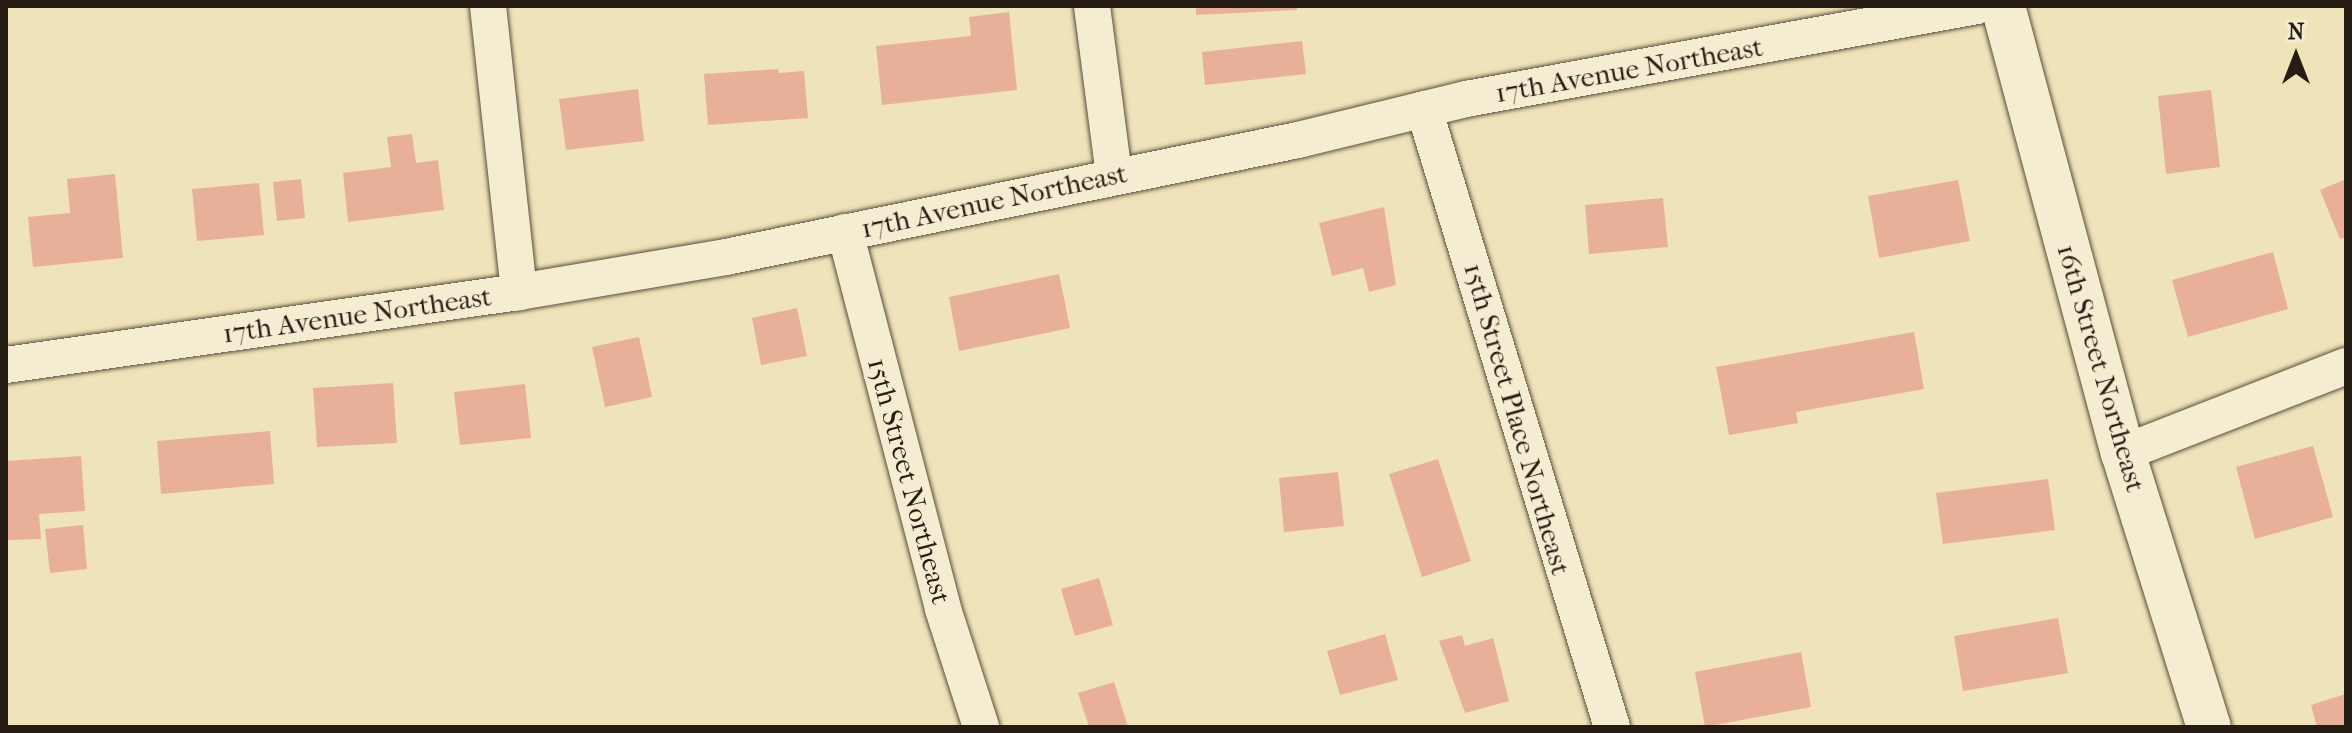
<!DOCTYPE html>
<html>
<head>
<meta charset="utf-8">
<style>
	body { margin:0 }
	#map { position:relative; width:2352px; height:733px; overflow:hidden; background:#efe3b9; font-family:"IM FELL French Canon",serif }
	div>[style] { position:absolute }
	.building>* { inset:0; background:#e8b099 }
	.roads { filter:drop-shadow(0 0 2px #584e3d) drop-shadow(0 0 2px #584e3d) }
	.minor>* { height:36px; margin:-18px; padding:0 18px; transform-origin:18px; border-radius:18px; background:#f5edd2 }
	.secondary>* { height:44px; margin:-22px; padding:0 22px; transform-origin:22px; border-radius:22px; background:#f5edd2 }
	span { translate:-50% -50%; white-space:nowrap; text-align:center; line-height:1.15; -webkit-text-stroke:7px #f5edd2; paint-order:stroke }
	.street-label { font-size:28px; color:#251d14 }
	.frame { position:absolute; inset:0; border:8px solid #251d14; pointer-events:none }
	.north { position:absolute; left:2256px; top:16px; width:80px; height:80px; -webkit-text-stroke:6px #f5edd2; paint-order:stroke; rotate:0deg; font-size:22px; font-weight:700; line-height:32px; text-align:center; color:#251d14 }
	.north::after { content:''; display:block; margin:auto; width:28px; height:36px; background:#251d14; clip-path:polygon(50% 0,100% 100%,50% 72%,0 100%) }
</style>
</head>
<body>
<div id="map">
	<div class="building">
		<div style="clip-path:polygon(1196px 6px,1297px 6px,1297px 10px,1196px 15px)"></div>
		<div style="clip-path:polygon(1009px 12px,1017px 90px,882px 105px,876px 46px,971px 36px,969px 17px)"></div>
		<div style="clip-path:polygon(1302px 41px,1306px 74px,1205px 85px,1202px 52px)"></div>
		<div style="clip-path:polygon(778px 69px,779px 73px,804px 71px,808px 118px,708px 125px,704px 74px)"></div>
		<div style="clip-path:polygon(638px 89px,644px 141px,566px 150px,559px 99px)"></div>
		<div style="clip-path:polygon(2211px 90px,2220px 167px,2166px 174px,2158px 96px)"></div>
		<div style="clip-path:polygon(412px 134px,416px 163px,438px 160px,444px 210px,348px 222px,343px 173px,391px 167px,387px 137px)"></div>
		<div style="clip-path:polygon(115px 174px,123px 258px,33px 267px,28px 217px,70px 213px,67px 179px)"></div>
		<div style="clip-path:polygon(301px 179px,305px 218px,277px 221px,273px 182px)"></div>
		<div style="clip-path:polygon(2346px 179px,2346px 237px,2340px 239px,2320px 190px)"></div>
		<div style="clip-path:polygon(1958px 180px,1970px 241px,1879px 258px,1868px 196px)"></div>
		<div style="clip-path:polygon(259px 183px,264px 235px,197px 241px,192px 189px)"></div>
		<div style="clip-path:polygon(1663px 198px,1668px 247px,1589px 254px,1585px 205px)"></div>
		<div style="clip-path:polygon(1384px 207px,1396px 285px,1369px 292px,1363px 268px,1332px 276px,1319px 223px)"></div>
		<div style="clip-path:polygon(2273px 252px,2288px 309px,2188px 337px,2172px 280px)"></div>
		<div style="clip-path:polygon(1059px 274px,1070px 328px,959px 351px,949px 297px)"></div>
		<div style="clip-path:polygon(797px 308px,807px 356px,761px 365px,752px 318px)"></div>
		<div style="clip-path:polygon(1914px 332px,1924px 389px,1796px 412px,1798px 423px,1729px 435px,1716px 367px)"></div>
		<div style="clip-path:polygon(639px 337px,652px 397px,605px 407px,592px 347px)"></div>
		<div style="clip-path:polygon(393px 383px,397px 443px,317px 447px,313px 388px)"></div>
		<div style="clip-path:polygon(525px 384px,531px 438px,460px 445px,454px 392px)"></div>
		<div style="clip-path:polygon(270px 431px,274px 484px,161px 494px,157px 441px)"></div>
		<div style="clip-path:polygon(2313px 446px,2333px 517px,2255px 539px,2236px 467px)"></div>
		<div style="clip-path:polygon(81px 456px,85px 511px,39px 514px,41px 539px,8px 540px,6px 461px)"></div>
		<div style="clip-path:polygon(1438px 459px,1471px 561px,1422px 577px,1389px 474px)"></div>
		<div style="clip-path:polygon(1338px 472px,1344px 526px,1284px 532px,1279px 478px)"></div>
		<div style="clip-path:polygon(2048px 479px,2055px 530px,1943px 544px,1936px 493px)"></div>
		<div style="clip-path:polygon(83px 525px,87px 569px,50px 573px,45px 529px)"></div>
		<div style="clip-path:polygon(1099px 578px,1113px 625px,1075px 636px,1061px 589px)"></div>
		<div style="clip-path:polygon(2058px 618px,2068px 673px,1963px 691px,1954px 636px)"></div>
		<div style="clip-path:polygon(1385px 634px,1398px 680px,1340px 695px,1327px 651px)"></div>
		<div style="clip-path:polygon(1462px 635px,1465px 646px,1493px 638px,1509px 701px,1465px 713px,1439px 641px)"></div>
		<div style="clip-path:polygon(1801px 652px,1811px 707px,1705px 727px,1695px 672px)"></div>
		<div style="clip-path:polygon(1114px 682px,1128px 727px,1089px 727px,1078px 693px)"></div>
		<div style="clip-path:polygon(2346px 694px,2346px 727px,2317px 727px,2311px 705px)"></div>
	</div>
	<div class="roads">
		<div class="minor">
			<div style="left:488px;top:6px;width:288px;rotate:83.8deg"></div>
			<div style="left:1092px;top:6px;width:170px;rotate:82.6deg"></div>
			<div style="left:1424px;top:109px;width:646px;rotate:73.08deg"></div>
			<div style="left:845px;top:232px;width:390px;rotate:75.4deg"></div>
			<div style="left:943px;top:609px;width:124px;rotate:72.1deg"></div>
			<div style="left:6px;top:365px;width:518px;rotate:-8.1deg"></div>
			<div style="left:519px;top:292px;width:210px;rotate:-9.6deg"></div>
			<div style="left:726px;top:257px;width:584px;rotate:-11.56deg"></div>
			<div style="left:1298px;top:140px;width:173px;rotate:-13.7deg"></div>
			<div style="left:1466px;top:99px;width:519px;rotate:-10.31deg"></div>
			<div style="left:2123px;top:453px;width:239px;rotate:-21.3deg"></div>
		</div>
		<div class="secondary">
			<div style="left:2003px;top:6px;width:463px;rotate:75deg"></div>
			<div style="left:2123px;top:453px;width:287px;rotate:72.6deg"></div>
		</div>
	</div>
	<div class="street-label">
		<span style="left:1629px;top:70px;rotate:-10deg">17th Avenue Northeast</span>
		<span style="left:994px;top:201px;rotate:-12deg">17th Avenue Northeast</span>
		<span style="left:357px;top:315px;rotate:-8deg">17th Avenue Northeast</span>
		<span style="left:2101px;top:368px;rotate:74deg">16th Street Northeast</span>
		<span style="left:1517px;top:419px;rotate:74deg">15th Street Place Northeast</span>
		<span style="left:909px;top:481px;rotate:75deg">15th Street Northeast</span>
	</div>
	<div class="frame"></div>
	<div class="north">N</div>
</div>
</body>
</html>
